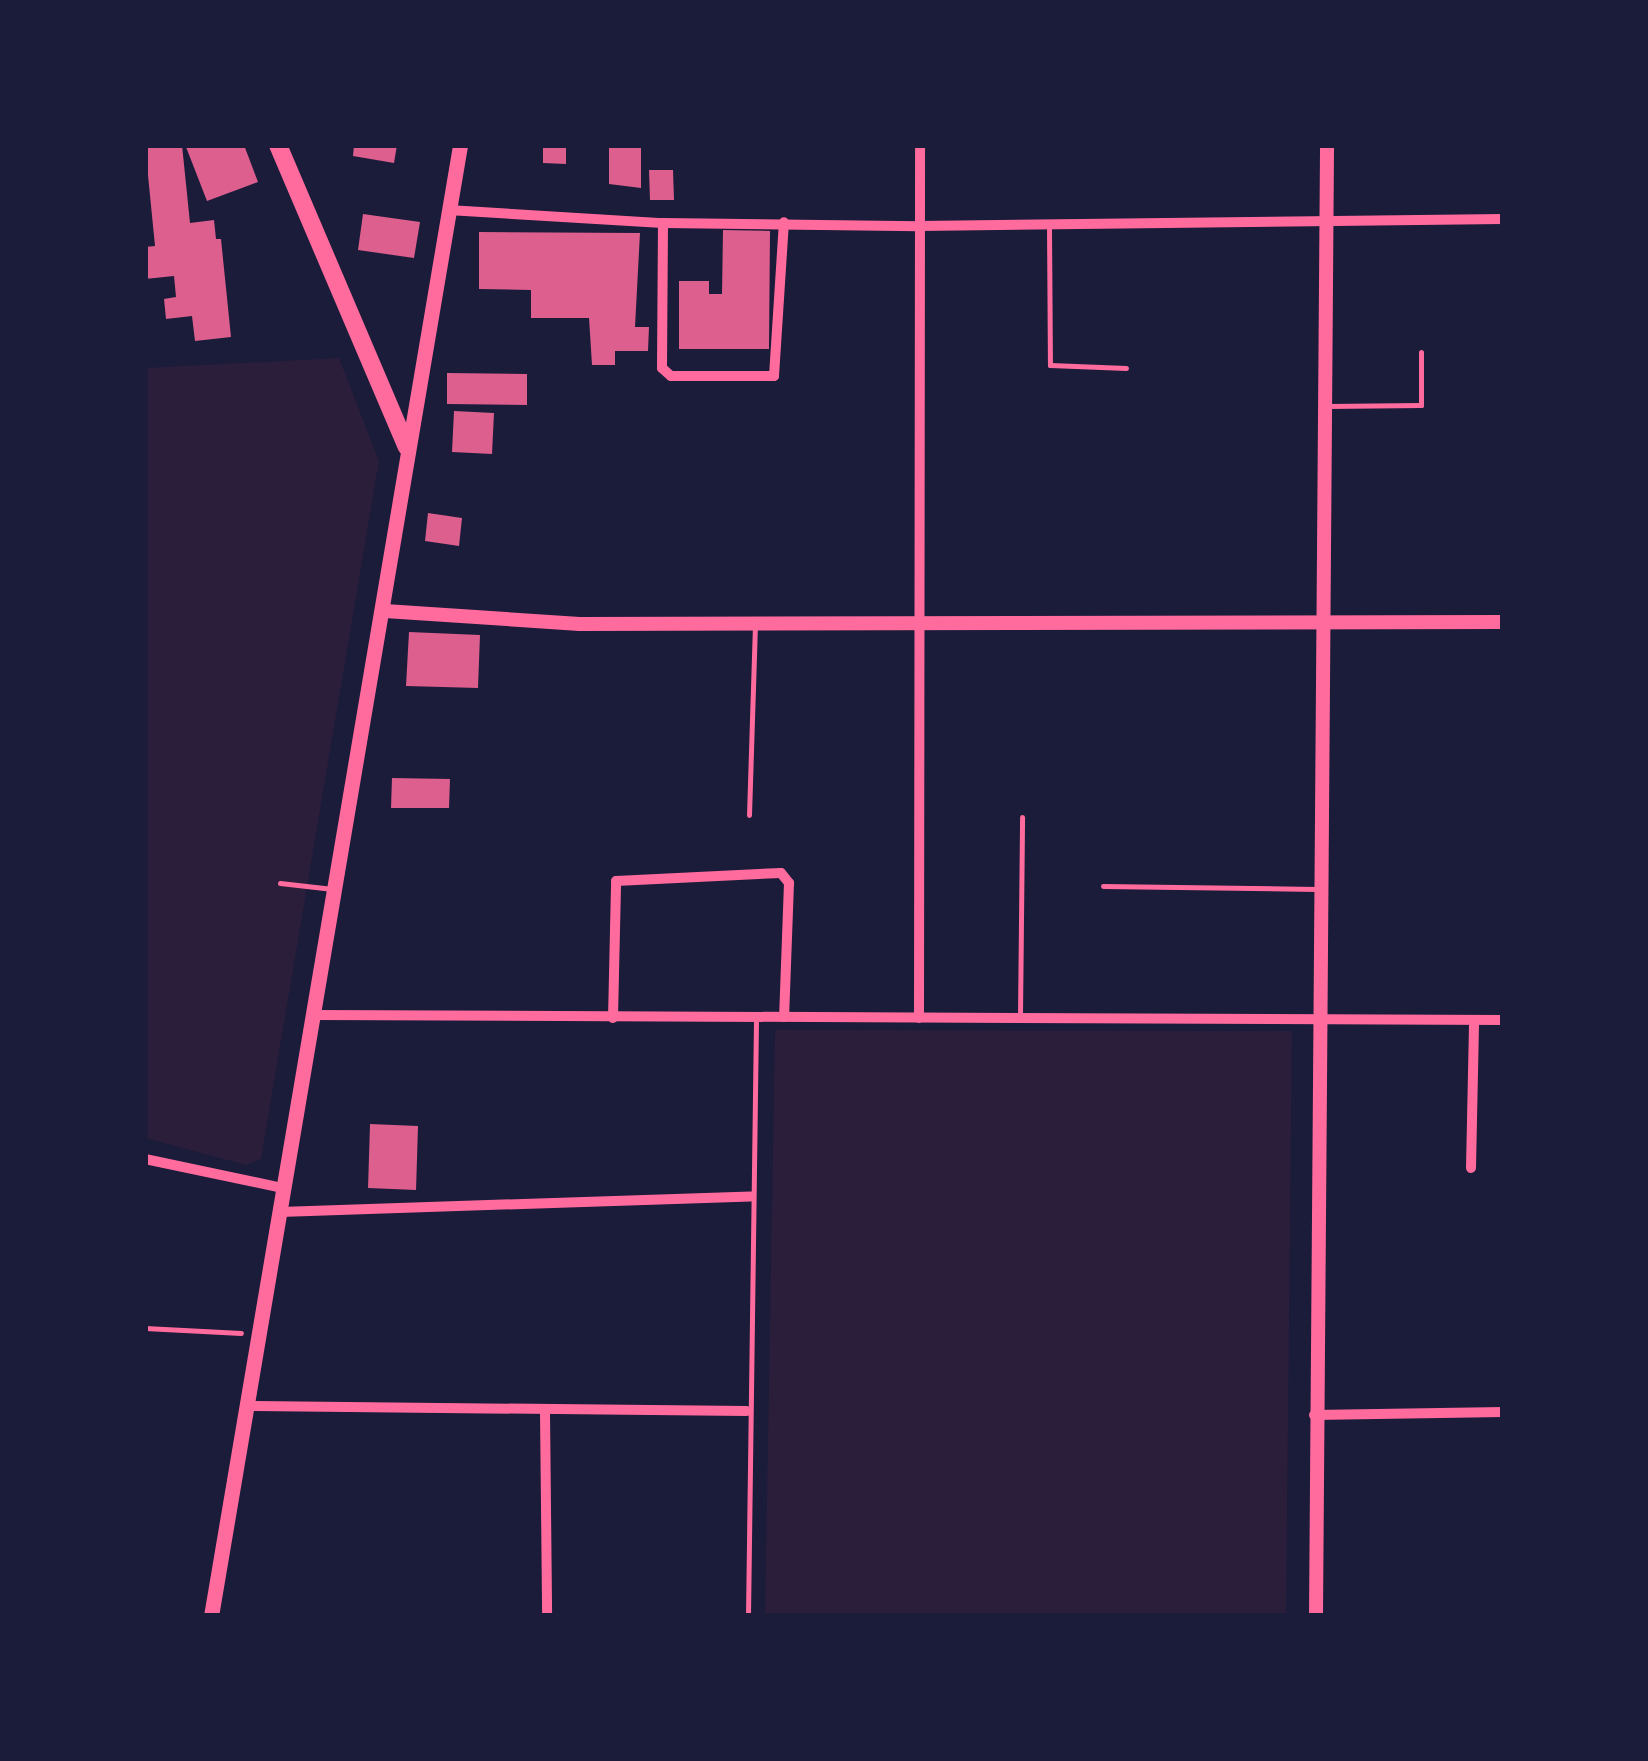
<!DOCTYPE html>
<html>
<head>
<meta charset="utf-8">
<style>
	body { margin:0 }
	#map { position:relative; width:1648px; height:1761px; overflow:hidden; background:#1b1b3a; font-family:"Titillium Web",sans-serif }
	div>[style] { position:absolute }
	.green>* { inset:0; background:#2a1e3b }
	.building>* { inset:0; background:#dd5f8e }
	.path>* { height:5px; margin:-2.5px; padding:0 2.5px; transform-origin:2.5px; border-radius:2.5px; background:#ff6b9d }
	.service>* { height:5px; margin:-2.5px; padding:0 2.5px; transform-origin:2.5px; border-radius:2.5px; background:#ff6b9d }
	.minor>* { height:10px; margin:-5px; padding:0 5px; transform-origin:5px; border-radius:5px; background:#ff6b9d }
	.tertiary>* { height:14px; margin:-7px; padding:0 7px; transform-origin:7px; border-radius:7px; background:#ff6b9d }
	.secondary>* { height:15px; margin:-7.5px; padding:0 7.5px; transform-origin:7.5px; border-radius:7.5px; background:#ff6b9d }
	.primary>* { height:18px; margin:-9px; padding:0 9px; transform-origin:9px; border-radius:9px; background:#ff6b9d }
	span { translate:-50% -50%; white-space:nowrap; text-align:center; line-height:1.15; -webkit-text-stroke:10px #1b1b3a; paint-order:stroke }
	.frame { position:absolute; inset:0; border:148px solid #1b1b3a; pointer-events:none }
</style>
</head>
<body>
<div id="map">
	<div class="green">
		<div style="clip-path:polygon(339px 358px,379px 461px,261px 1159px,246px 1165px,145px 1138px,145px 368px)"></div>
		<div style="clip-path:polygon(775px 1030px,1292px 1031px,1286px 1616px,765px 1616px)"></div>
	</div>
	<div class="building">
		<div style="clip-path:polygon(145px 145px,182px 145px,190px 223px,214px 220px,216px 239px,221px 239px,231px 337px,195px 341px,192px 316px,166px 319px,164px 299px,176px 297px,174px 276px,145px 279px,145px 247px,155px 246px)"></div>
		<div style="clip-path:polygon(193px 145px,244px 145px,258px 182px,207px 201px,186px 147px)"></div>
		<div style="clip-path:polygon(354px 145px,397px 145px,394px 163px,353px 156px)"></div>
		<div style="clip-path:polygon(543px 145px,566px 145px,566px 164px,543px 163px)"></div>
		<div style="clip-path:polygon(609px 145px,641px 145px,641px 188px,609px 184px)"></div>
		<div style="clip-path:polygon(649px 170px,673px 170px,674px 200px,650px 200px)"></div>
		<div style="clip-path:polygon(363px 214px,420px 222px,414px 258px,358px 250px)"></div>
		<div style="clip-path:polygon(723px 230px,770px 231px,769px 349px,679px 349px,679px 281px,709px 281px,709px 294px,722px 294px)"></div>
		<div style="clip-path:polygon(479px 232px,640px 233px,635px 327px,649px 327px,648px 351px,615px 351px,615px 365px,592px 365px,589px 318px,531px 318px,531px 290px,479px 289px)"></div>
		<div style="clip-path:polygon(447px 373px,527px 374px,527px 405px,447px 404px)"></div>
		<div style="clip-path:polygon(454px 411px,494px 413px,492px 454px,452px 452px)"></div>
		<div style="clip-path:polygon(428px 513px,462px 518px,459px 546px,425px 541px)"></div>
		<div style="clip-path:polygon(409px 632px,480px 635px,478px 688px,406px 686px)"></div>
		<div style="clip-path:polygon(392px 778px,450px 779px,449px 808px,391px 808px)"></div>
		<div style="clip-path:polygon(370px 1124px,418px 1126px,416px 1190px,368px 1188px)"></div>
	</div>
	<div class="path">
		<div style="left:145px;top:1328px;width:96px;rotate:3deg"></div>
	</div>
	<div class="service">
		<div style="left:1049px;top:227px;width:138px;rotate:89.6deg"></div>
		<div style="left:1050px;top:365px;width:76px;rotate:2.3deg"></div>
		<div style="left:1327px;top:406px;width:94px;rotate:-0.6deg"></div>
		<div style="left:1421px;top:405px;width:53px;rotate:-90deg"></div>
		<div style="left:749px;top:815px;width:187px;rotate:-88.2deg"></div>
		<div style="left:280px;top:883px;width:53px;rotate:6.5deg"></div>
		<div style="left:1103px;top:886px;width:214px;rotate:0.8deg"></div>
		<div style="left:1020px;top:1016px;width:199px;rotate:-89.4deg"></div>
		<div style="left:748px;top:1616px;width:597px;rotate:-89.23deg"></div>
	</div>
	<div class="minor">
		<div style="left:448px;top:210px;width:215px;rotate:3.5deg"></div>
		<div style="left:663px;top:223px;width:256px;rotate:0.7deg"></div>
		<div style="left:919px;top:226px;width:584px;rotate:-0.69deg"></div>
		<div style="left:663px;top:223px;width:145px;rotate:90.4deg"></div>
		<div style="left:662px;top:368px;width:12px;rotate:42deg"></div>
		<div style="left:671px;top:376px;width:103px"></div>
		<div style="left:774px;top:376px;width:154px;rotate:-86.3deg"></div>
		<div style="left:315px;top:1015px;width:1188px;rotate:0.24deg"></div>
		<div style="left:613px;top:1018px;width:137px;rotate:-88.7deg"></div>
		<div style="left:616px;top:881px;width:165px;rotate:-2.8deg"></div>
		<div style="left:781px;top:873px;width:13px;rotate:51deg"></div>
		<div style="left:789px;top:883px;width:134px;rotate:92.1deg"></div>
		<div style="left:919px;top:1018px;width:873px;rotate:-89.93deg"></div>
		<div style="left:145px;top:1159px;width:141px;rotate:11.9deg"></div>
		<div style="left:1471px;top:1168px;width:148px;rotate:-88.8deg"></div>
		<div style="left:280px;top:1212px;width:471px;rotate:-1.9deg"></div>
		<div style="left:245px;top:1406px;width:502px;rotate:0.57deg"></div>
		<div style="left:545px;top:1412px;width:204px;rotate:89.4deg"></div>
		<div style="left:1314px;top:1415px;width:189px;rotate:-0.9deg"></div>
	</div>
	<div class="tertiary">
		<div style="left:385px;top:611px;width:195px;rotate:3.8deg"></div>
		<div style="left:580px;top:624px;width:923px;rotate:-0.12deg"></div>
		<div style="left:1316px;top:1616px;width:1471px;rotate:-89.57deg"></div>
	</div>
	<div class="secondary">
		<div style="left:211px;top:1616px;width:1492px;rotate:-80.39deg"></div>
	</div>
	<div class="primary">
		<div style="left:278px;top:145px;width:328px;rotate:66.9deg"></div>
	</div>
	<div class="frame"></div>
</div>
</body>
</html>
